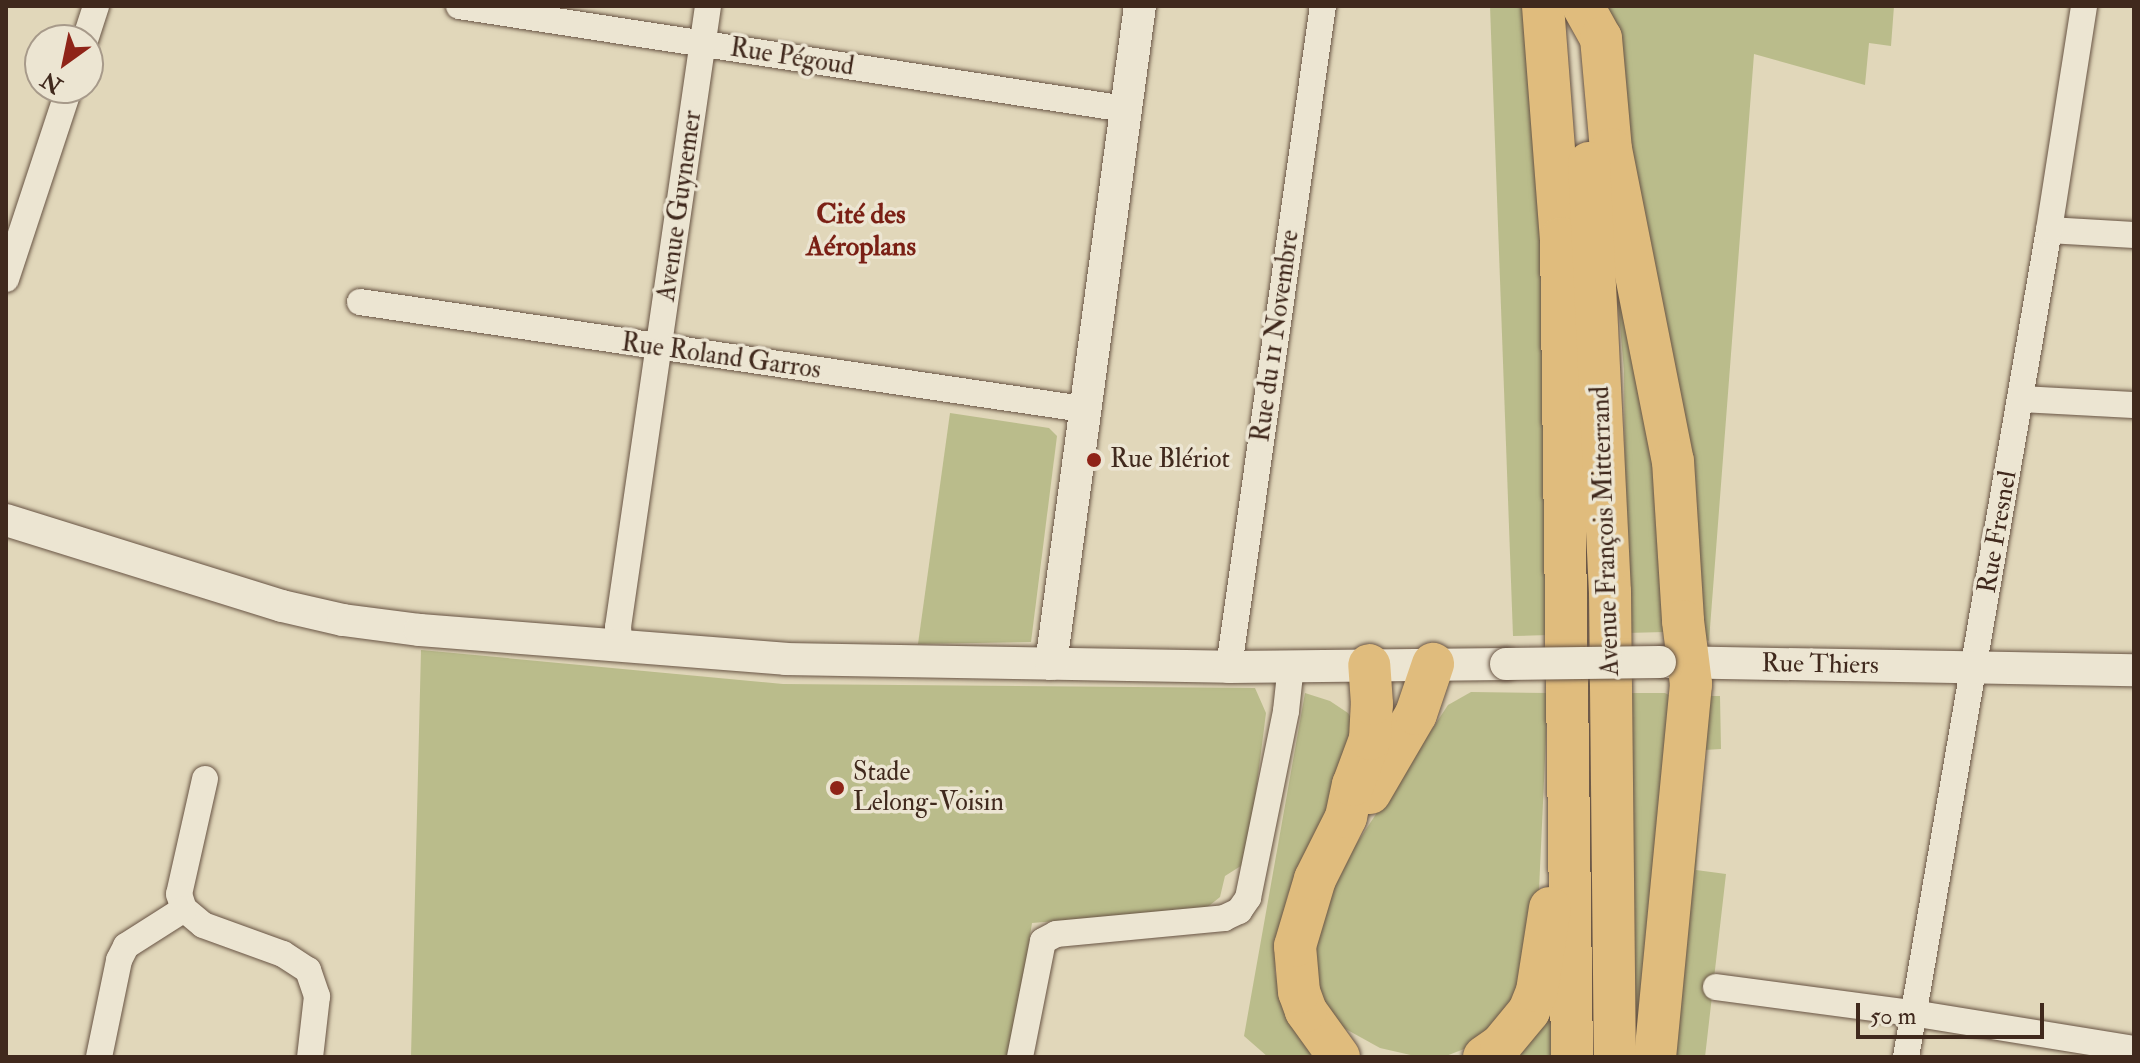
<!DOCTYPE html>
<html>
<head>
<meta charset="utf-8">
<style>
	body { margin:0 }
	#map { position:relative; width:2140px; height:1063px; overflow:hidden; background:#e1d7ba; font-family:"IM FELL Double Pica",serif }
	div>[style] { position:absolute }
	.green>* { inset:0; background:#babc8b }
	.roads { filter:drop-shadow(0 0 2px #685444) drop-shadow(0 0 2px #685444) }
	.minor>* { height:26px; margin:-13px; padding:0 13px; transform-origin:13px; border-radius:13px; background:#ece5d2 }
	.tertiary>* { height:32px; margin:-16px; padding:0 16px; transform-origin:16px; border-radius:16px; background:#ece5d2 }
	.trunk>* { height:42px; margin:-21px; padding:0 21px; transform-origin:21px; border-radius:21px; background:#e0bc7d }
	.bridges { filter:drop-shadow(0 0 2px #685444) drop-shadow(0 0 2px #685444) }
	.tertiary-bridge>* { height:32px; margin:-16px; padding:0 16px; transform-origin:16px; border-radius:16px; background:#ece5d2 }
	.dots>* { width:22px; height:22px; translate:-50% -50%; box-sizing:border-box; border:4px solid #ece5d2; border-radius:50% }
	span { translate:-50% -50%; white-space:nowrap; text-align:center; line-height:1.15; -webkit-text-stroke:7px #ece5d2; paint-order:stroke }
	.street-label { font-size:26px; color:#40291d }
	.poi-label { font-size:26px; color:#40291d }
	.left { translate:0 -50%; text-align:left }
	.neighbourhood-label { font-size:28px; color:#7a1f14; font-weight:700 }
	.frame { position:absolute; inset:0; border:8px solid #40291d; pointer-events:none }
	.north { position:absolute; left:24px; top:24px; width:80px; height:80px; box-sizing:border-box; background:#ece5d2; border:2px solid #a79a8a; border-radius:50%; rotate:213deg; font-size:22px; font-weight:700; line-height:32px; text-align:center; color:#40291d }
	.north::after { content:''; display:block; margin:auto; width:28px; height:36px; background:#8f2418; clip-path:polygon(50% 0,100% 100%,50% 72%,0 100%) }
	.scale { position:absolute; left:1856px; top:1003px; width:188px; height:36px; box-sizing:border-box; border:4px solid #40291d; border-top:0; padding-left:10px; font-size:24px; line-height:28px; white-space:nowrap; color:#40291d; -webkit-text-stroke:6px #ece5d2; paint-order:stroke }
</style>
</head>
<body>
<div id="map">
	<div class="green">
		<div style="clip-path:polygon(1490px 6px,1523px 6px,1539px 185px,1549px 635px,1513px 636px)"></div>
		<div style="clip-path:polygon(1607px 6px,1894px 6px,1891px 46px,1869px 43px,1865px 85px,1754px 54px,1709px 641px,1703px 638px,1623px 135px)"></div>
		<div style="clip-path:polygon(1617px 290px,1621px 290px,1662px 472px,1665px 632px,1626px 633px,1624px 371px)"></div>
		<div style="clip-path:polygon(950px 413px,1049px 428px,1057px 436px,1031px 642px,918px 644px)"></div>
		<div style="clip-path:polygon(421px 650px,783px 684px,1255px 688px,1266px 713px,1247px 862px,1225px 876px,1220px 897px,1205px 909px,1032px 923px,1011px 1057px,411px 1057px)"></div>
		<div style="clip-path:polygon(1471px 692px,1548px 693px,1538px 912px,1513px 1006px,1477px 1044px,1446px 1056px,1415px 1056px,1380px 1048px,1324px 1017px,1311px 968px,1329px 899px,1351px 852px,1448px 705px)"></div>
		<div style="clip-path:polygon(1305px 693px,1330px 701px,1348px 713px,1358px 728px,1353px 757px,1288px 894px,1277px 940px,1275px 972px,1283px 1009px,1313px 1057px,1268px 1057px,1244px 1036px)"></div>
		<div style="clip-path:polygon(1627px 693px,1665px 693px,1673px 697px,1643px 1057px,1628px 1057px)"></div>
		<div style="clip-path:polygon(1707px 696px,1720px 696px,1721px 749px,1704px 750px,1696px 870px,1726px 874px,1705px 1057px,1666px 1057px)"></div>
		<div style="clip-path:polygon(1557px 1003px,1557px 1057px,1503px 1057px)"></div>
	</div>
	<div class="roads">
		<div class="minor">
			<div style="left:459px;top:6px;width:674px;rotate:8.79deg"></div>
			<div style="left:85px;top:40px;width:36px;rotate:-72deg"></div>
			<div style="left:2049px;top:230px;width:85px;rotate:3.4deg"></div>
			<div style="left:6px;top:279px;width:201px;rotate:-71.7deg"></div>
			<div style="left:360px;top:302px;width:731px;rotate:8.42deg"></div>
			<div style="left:2020px;top:399px;width:114px;rotate:3deg"></div>
			<div style="left:619px;top:644px;width:17px;rotate:-93deg"></div>
			<div style="left:618px;top:627px;width:627px;rotate:-81.75deg"></div>
			<div style="left:1229px;top:667px;width:668px;rotate:-81.91deg"></div>
			<div style="left:205px;top:779px;width:118px;rotate:102.7deg"></div>
			<div style="left:179px;top:894px;width:16px;rotate:72deg"></div>
			<div style="left:184px;top:909px;width:25px;rotate:40deg"></div>
			<div style="left:203px;top:925px;width:85px;rotate:19.9deg"></div>
			<div style="left:283px;top:954px;width:30px;rotate:33deg"></div>
			<div style="left:308px;top:970px;width:28px;rotate:71deg"></div>
			<div style="left:317px;top:996px;width:61px;rotate:96.5deg"></div>
			<div style="left:1716px;top:987px;width:198px;rotate:7.6deg"></div>
			<div style="left:1912px;top:1013px;width:225px;rotate:9.2deg"></div>
			<div style="left:99px;top:1057px;width:99px;rotate:-78.3deg"></div>
			<div style="left:119px;top:960px;width:16px;rotate:-63deg"></div>
			<div style="left:126px;top:946px;width:69px;rotate:-32.5deg"></div>
			<div style="left:1020px;top:1057px;width:118px;rotate:-78.8deg"></div>
			<div style="left:1043px;top:941px;width:15px;rotate:-28deg"></div>
			<div style="left:1056px;top:934px;width:169px;rotate:-5.4deg"></div>
			<div style="left:1224px;top:918px;width:17px;rotate:-25deg"></div>
			<div style="left:1239px;top:911px;width:16px;rotate:-55deg"></div>
			<div style="left:1248px;top:898px;width:191px;rotate:-78.5deg"></div>
			<div style="left:1286px;top:711px;width:46px;rotate:-83.8deg"></div>
			<div style="left:1906px;top:1057px;width:839px;rotate:-80.19deg"></div>
			<div style="left:2049px;top:230px;width:227px;rotate:-81.1deg"></div>
		</div>
		<div class="tertiary">
			<div style="left:6px;top:520px;width:289px;rotate:17.3deg"></div>
			<div style="left:282px;top:606px;width:63px;rotate:12.9deg"></div>
			<div style="left:343px;top:620px;width:78px;rotate:7.4deg"></div>
			<div style="left:420px;top:630px;width:366px;rotate:4.5deg"></div>
			<div style="left:785px;top:659px;width:444px;rotate:1deg"></div>
			<div style="left:1229px;top:667px;width:277px;rotate:-0.6deg"></div>
			<div style="left:1667px;top:662px;width:467px;rotate:1deg"></div>
			<div style="left:1051px;top:664px;width:664px;rotate:-82.3deg"></div>
		</div>
		<div class="trunk">
			<div style="left:1543px;top:6px;width:233px;rotate:85.6deg"></div>
			<div style="left:1561px;top:238px;width:819px;rotate:89.23deg"></div>
			<div style="left:1583px;top:6px;width:37px;rotate:61deg"></div>
			<div style="left:1601px;top:38px;width:111px;rotate:84.9deg"></div>
			<div style="left:1611px;top:149px;width:318px;rotate:78.8deg"></div>
			<div style="left:1673px;top:461px;width:160px;rotate:86.4deg"></div>
			<div style="left:1683px;top:621px;width:64px;rotate:82.8deg"></div>
			<div style="left:1691px;top:684px;width:375px;rotate:95.5deg"></div>
			<div style="left:1589px;top:163px;width:430px;rotate:87.2deg"></div>
			<div style="left:1610px;top:592px;width:465px;rotate:89.4deg"></div>
			<div style="left:1370px;top:793px;width:91px;rotate:-59.8deg"></div>
			<div style="left:1416px;top:714px;width:53px;rotate:-71.2deg"></div>
			<div style="left:1339px;top:1057px;width:57px;rotate:-125.7deg"></div>
			<div style="left:1306px;top:1011px;width:20px;rotate:-110deg"></div>
			<div style="left:1299px;top:992px;width:46px;rotate:-95deg"></div>
			<div style="left:1295px;top:946px;width:70px;rotate:-73.4deg"></div>
			<div style="left:1315px;top:879px;width:69px;rotate:-63.4deg"></div>
			<div style="left:1346px;top:817px;width:33px;rotate:-78deg"></div>
			<div style="left:1353px;top:785px;width:49px;rotate:-69.7deg"></div>
			<div style="left:1370px;top:739px;width:35px;rotate:-87deg"></div>
			<div style="left:1372px;top:704px;width:39px;rotate:-94deg"></div>
			<div style="left:1484px;top:1057px;width:21px;rotate:-35deg"></div>
			<div style="left:1501px;top:1045px;width:44px;rotate:-50.5deg"></div>
			<div style="left:1529px;top:1011px;width:22px;rotate:-68deg"></div>
			<div style="left:1537px;top:991px;width:84px;rotate:-81.1deg"></div>
		</div>
	</div>
	<div class="bridges">
		<div class="tertiary-bridge">
			<div style="left:1506px;top:664px;width:154px;rotate:-0.7deg"></div>
		</div>
	</div>
	<div class="dots">
		<div style="left:1094px;top:460px;background:#8f2418"></div>
		<div style="left:837px;top:788px;background:#8f2418"></div>
	</div>
	<div class="street-label">
		<span style="left:792px;top:58px;rotate:9deg">Rue Pégoud</span>
		<span style="left:680px;top:206px;rotate:-82deg">Avenue Guynemer</span>
		<span style="left:1276px;top:336px;rotate:-82deg">Rue du 11 Novembre</span>
		<span style="left:721px;top:357px;rotate:8deg">Rue Roland Garros</span>
		<span style="left:1606px;top:531px;rotate:-92deg">Avenue François Mitterrand</span>
		<span style="left:1998px;top:532px;rotate:-80deg">Rue Fresnel</span>
		<span style="left:1820px;top:665px;rotate:1deg">Rue Thiers</span>
	</div>
	<div class="poi-label">
		<span class="left" style="left:1110px;top:460px">Rue Blériot</span>
		<span class="left" style="left:853px;top:788px">Stade<br>Lelong-Voisin</span>
	</div>
	<div class="neighbourhood-label">
		<span style="left:861px;top:231px">Cité des<br>Aéroplans</span>
	</div>
	<div class="frame"></div>
	<div class="north">N</div>
	<div class="scale">50 m</div>
</div>
</body>
</html>
